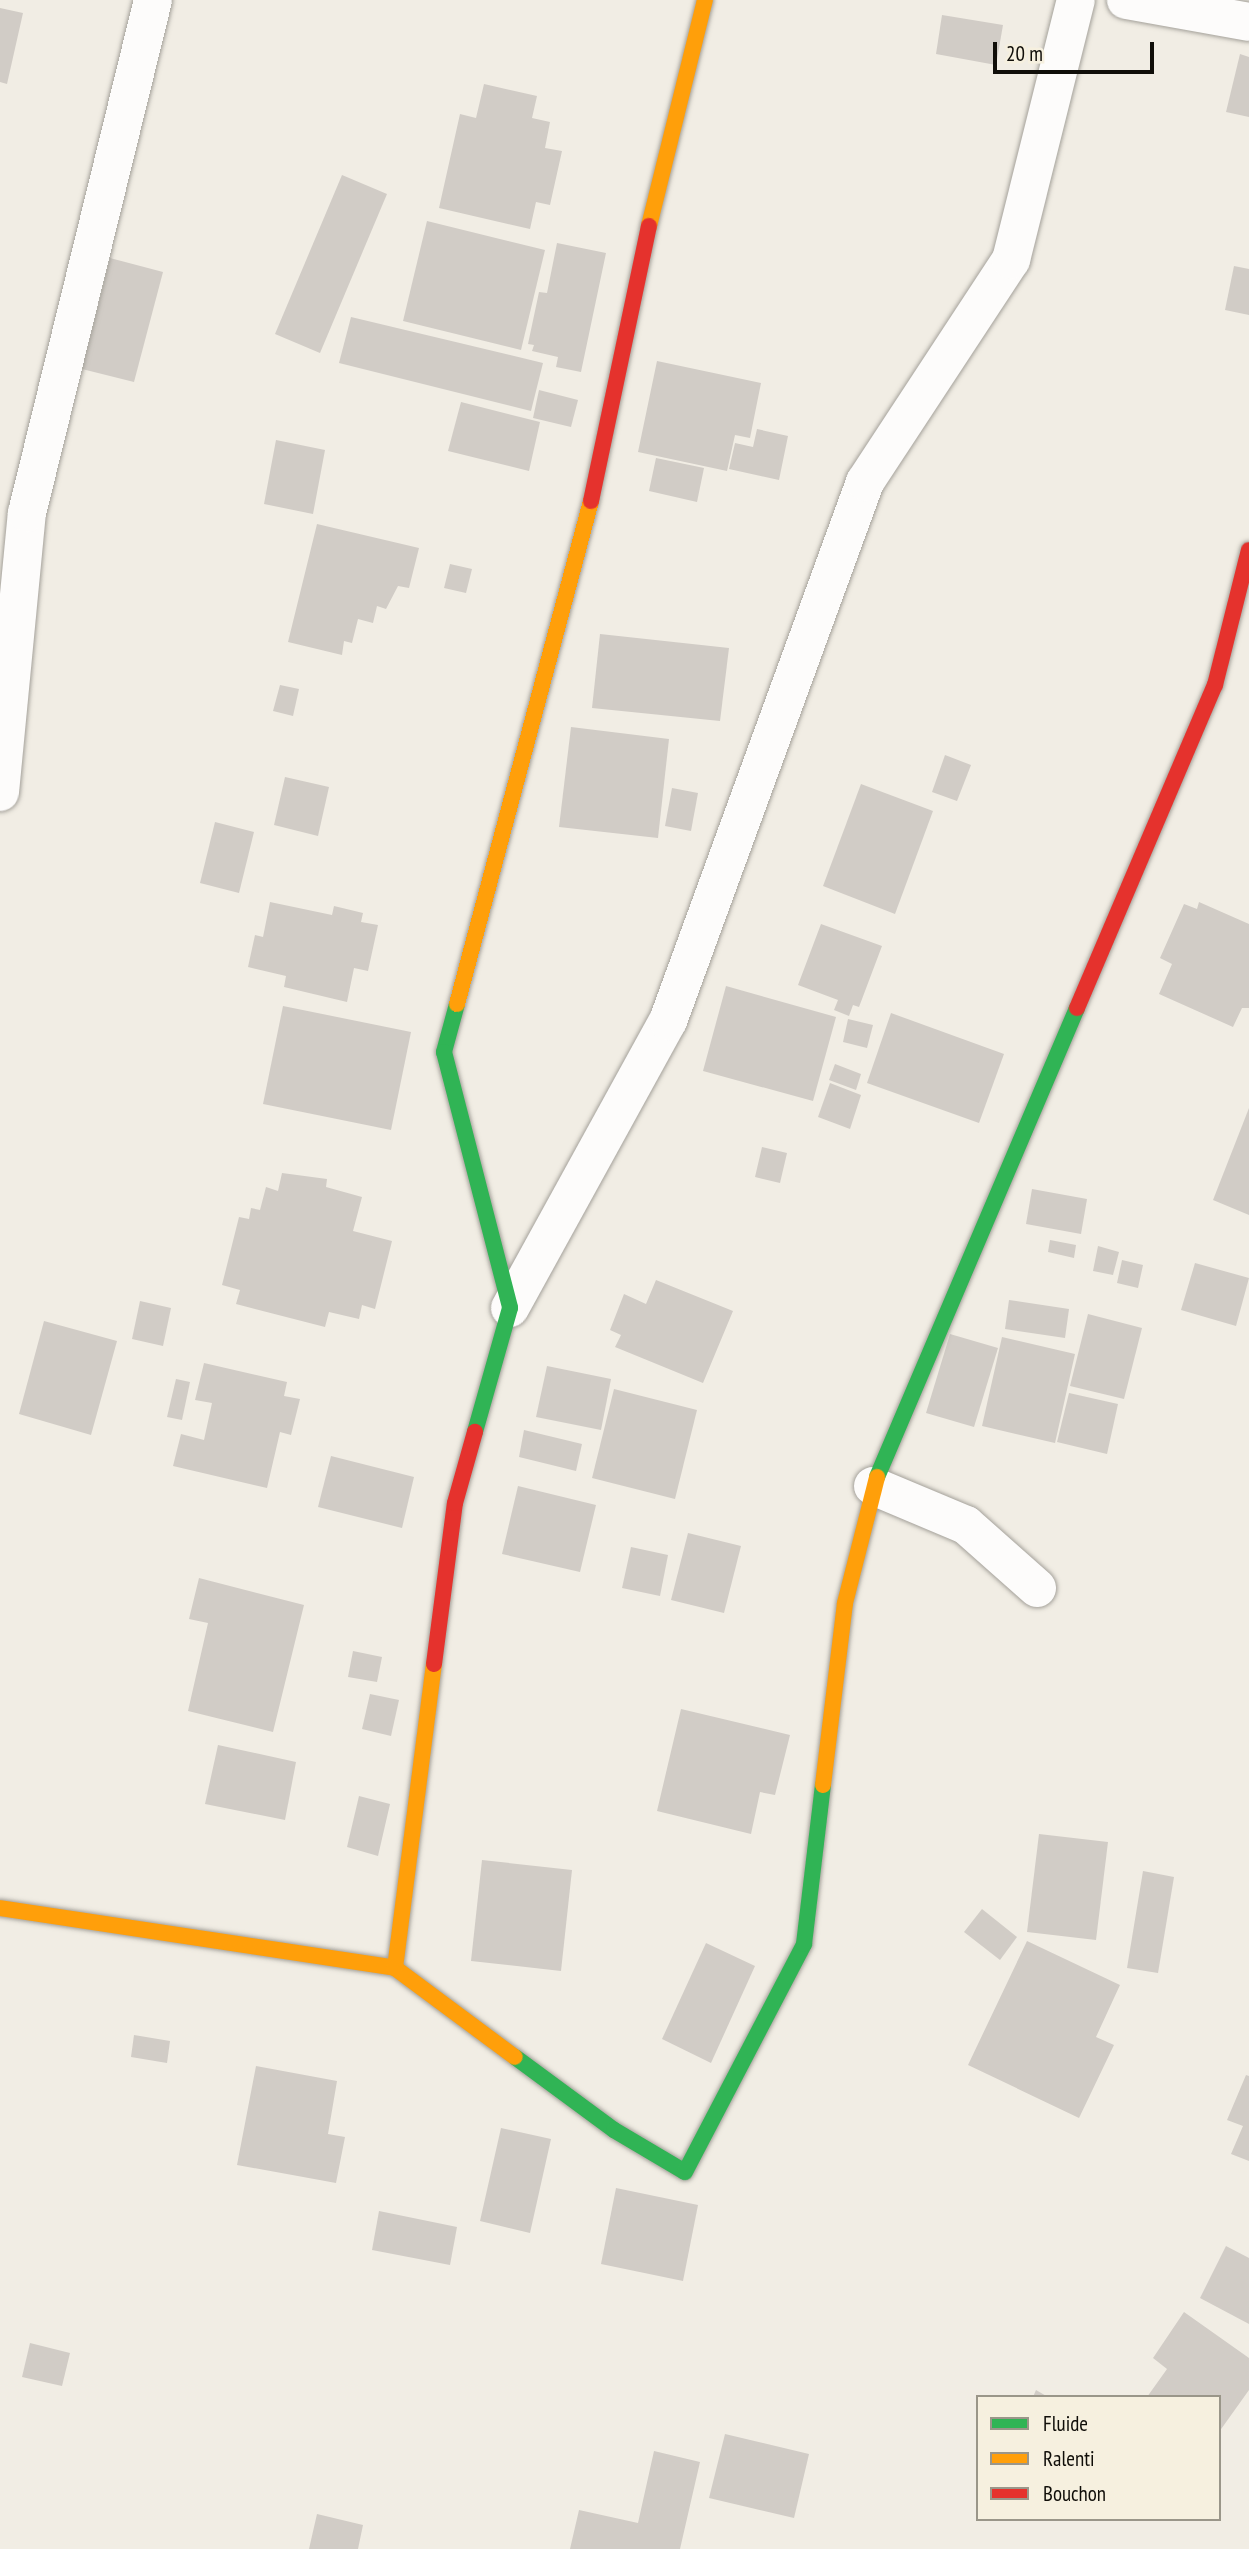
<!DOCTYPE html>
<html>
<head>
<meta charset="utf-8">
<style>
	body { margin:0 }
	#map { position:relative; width:1249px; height:2549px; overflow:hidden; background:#f1ede4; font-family:"PT Sans Narrow",sans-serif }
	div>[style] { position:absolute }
	.building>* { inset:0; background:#d1ccc6 }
	.roads { filter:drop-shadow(0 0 2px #a4a19a) drop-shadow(0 0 2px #a4a19a) }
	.street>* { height:38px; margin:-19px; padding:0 19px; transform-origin:19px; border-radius:19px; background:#fdfcfb }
	.fast>* { height:16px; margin:-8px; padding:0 8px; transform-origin:8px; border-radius:8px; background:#30b455 }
	.slow>* { height:16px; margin:-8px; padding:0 8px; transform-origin:8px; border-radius:8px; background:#ff9f0a }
	.jam>* { height:16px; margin:-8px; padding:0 8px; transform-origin:8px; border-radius:8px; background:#e5322d }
	span { translate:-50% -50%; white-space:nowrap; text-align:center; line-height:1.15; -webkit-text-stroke:6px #f6f0df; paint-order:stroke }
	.legend { position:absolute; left:976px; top:2395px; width:245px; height:126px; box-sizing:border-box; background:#f6f0df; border:2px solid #9a9689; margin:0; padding:9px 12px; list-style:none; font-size:21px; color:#100e09 }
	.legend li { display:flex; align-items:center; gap:14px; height:35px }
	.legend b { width:35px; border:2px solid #9a9689 }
	.scale { position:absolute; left:993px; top:42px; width:161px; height:32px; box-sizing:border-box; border:4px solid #100e09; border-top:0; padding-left:9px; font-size:21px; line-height:24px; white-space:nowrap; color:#100e09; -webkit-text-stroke:5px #f6f0df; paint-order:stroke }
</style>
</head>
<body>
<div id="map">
	<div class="building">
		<div style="clip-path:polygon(0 8px,23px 13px,7px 84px,0 82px)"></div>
		<div style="clip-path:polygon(942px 15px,1003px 25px,996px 65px,936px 54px)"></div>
		<div style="clip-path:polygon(1240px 54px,1249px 57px,1249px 117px,1226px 112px)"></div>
		<div style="clip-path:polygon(484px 84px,537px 96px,532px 118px,550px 122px,545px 148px,562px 151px,550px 205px,536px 202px,530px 229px,439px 208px,460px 114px,476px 118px)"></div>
		<div style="clip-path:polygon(342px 175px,387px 194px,320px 353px,275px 334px)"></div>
		<div style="clip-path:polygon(427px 221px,545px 250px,521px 350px,403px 321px)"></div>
		<div style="clip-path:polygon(557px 243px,606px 253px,581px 372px,556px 367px,558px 357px,532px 351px,534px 345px,528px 344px,539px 292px,547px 293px)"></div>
		<div style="clip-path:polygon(110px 258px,163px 272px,134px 382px,82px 369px)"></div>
		<div style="clip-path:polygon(1234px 266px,1249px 269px,1249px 315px,1225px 310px)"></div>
		<div style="clip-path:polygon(351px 317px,543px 363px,531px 411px,339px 363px)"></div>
		<div style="clip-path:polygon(657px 361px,761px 383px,750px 438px,735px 435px,727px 471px,638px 452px)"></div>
		<div style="clip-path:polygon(539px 390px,578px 400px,571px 427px,533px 418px)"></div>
		<div style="clip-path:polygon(461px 402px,540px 422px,529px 471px,448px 451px)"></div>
		<div style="clip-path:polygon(757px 429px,788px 436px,779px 480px,729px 469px,735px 443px,753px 447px)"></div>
		<div style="clip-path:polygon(276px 440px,325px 450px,313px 514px,264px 504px)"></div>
		<div style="clip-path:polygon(656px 458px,704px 468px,697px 502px,649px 491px)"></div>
		<div style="clip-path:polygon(317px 524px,419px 548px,409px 588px,398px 586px,386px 609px,377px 606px,373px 623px,358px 619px,352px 643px,344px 641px,342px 655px,288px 642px)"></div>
		<div style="clip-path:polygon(450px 564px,472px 569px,466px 593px,444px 588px)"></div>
		<div style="clip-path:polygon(600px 634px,729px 648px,720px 721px,592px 708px)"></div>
		<div style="clip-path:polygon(280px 685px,299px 689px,293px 716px,273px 711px)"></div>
		<div style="clip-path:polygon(571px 727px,669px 739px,658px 838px,559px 827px)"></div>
		<div style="clip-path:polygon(945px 755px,971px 765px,957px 801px,932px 792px)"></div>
		<div style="clip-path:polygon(285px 777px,329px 787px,318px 836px,274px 825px)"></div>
		<div style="clip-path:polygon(861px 784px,933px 811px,895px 914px,823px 886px)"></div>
		<div style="clip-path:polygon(672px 788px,698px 793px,691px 831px,665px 826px)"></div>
		<div style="clip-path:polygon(215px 822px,254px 832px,239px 893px,200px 883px)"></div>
		<div style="clip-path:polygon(270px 902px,332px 915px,334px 906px,363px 913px,361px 922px,378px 925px,368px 971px,354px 968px,347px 1002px,284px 987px,286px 976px,248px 967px,255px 935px,263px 937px)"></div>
		<div style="clip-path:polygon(1199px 902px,1249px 924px,1249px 1008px,1242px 1008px,1233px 1027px,1159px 994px,1172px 964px,1160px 958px,1184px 904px,1197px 909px)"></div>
		<div style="clip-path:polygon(821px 924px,882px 946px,859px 1007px,853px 1005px,849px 1016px,834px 1010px,838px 1000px,798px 985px)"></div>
		<div style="clip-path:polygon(726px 986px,836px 1017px,813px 1101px,703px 1071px)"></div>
		<div style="clip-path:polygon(283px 1006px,411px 1032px,391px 1130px,263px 1104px)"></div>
		<div style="clip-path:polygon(891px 1013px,1004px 1054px,979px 1123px,867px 1083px)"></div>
		<div style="clip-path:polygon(848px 1019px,873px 1025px,867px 1048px,843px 1042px)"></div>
		<div style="clip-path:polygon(835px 1064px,861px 1074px,856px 1090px,829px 1080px)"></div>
		<div style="clip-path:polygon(830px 1083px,861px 1095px,850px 1129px,818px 1117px)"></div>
		<div style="clip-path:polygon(1249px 1108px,1249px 1215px,1213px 1200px)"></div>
		<div style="clip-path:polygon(762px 1147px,787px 1153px,780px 1183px,755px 1177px)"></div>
		<div style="clip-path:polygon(282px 1173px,327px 1179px,326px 1187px,362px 1197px,353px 1231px,392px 1241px,375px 1309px,362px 1305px,359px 1319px,329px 1312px,325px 1327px,236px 1304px,240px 1290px,222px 1285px,239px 1217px,249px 1219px,251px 1208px,260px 1210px,266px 1187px,278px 1191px)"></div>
		<div style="clip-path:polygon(1032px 1189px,1087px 1199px,1081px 1234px,1026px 1224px)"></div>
		<div style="clip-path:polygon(1050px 1240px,1076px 1245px,1074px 1258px,1048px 1252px)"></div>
		<div style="clip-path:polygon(1098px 1246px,1119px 1252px,1113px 1275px,1093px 1271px)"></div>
		<div style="clip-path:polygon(1122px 1260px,1143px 1265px,1138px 1288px,1117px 1283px)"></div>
		<div style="clip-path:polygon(1195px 1263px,1249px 1278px,1236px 1326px,1181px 1310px)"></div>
		<div style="clip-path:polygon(656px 1280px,733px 1311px,703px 1383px,615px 1347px,621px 1335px,610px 1330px,624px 1294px,646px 1304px)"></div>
		<div style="clip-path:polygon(1009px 1300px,1069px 1309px,1065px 1338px,1005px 1329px)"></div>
		<div style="clip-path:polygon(140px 1301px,171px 1308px,163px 1346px,132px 1339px)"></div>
		<div style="clip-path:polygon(1088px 1314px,1142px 1328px,1124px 1399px,1070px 1386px)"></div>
		<div style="clip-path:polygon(44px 1321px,117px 1341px,91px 1435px,19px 1414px)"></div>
		<div style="clip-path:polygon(950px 1334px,998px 1348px,974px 1427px,926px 1413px)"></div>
		<div style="clip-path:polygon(1002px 1337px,1075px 1354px,1055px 1443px,982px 1426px)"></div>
		<div style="clip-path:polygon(204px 1363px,287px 1382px,284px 1396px,300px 1399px,291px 1435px,280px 1432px,267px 1488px,173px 1466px,181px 1434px,204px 1440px,212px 1403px,195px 1400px)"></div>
		<div style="clip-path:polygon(547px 1366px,611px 1379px,601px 1430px,536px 1417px)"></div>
		<div style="clip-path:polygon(176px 1379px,190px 1382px,182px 1420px,167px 1417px)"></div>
		<div style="clip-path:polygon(614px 1389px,697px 1410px,675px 1499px,592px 1478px)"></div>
		<div style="clip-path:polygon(1069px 1393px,1118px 1404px,1107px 1454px,1057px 1442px)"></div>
		<div style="clip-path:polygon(524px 1430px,582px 1444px,576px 1471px,519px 1457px)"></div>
		<div style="clip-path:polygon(331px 1456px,414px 1477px,402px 1528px,318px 1507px)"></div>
		<div style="clip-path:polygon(518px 1486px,596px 1505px,580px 1572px,502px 1554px)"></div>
		<div style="clip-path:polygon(688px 1533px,741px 1546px,724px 1613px,671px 1600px)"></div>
		<div style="clip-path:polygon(631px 1547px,668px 1555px,660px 1596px,622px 1588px)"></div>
		<div style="clip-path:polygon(199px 1578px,304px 1605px,273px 1732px,188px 1711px,208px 1623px,189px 1619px)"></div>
		<div style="clip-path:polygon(353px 1651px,382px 1657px,377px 1682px,348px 1677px)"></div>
		<div style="clip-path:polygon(370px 1694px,399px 1700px,391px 1736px,362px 1729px)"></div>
		<div style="clip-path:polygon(681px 1709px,790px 1735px,775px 1795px,760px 1792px,751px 1834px,657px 1811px)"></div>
		<div style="clip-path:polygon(218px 1745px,296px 1762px,285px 1820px,205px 1804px)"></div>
		<div style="clip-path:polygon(359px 1796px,390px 1804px,378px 1856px,347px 1847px)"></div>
		<div style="clip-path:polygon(1039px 1834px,1108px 1842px,1096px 1940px,1027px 1932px)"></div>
		<div style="clip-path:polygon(482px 1860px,572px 1870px,561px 1971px,471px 1961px)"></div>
		<div style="clip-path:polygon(1143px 1871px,1174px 1877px,1158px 1973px,1127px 1968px)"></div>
		<div style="clip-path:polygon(982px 1909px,1017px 1937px,1000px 1960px,964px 1932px)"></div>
		<div style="clip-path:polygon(1027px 1941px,1120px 1985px,1096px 2037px,1114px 2045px,1079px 2118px,968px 2065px)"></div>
		<div style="clip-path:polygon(706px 1943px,755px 1966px,711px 2063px,662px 2039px)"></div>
		<div style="clip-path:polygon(134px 2035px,170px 2041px,167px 2063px,131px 2057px)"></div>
		<div style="clip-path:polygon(256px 2066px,337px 2081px,328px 2134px,345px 2137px,336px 2183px,237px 2165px)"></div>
		<div style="clip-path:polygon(1246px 2075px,1249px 2076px,1249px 2161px,1231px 2154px,1243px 2126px,1227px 2120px)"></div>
		<div style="clip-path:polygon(501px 2128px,551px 2139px,530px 2233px,480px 2221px)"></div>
		<div style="clip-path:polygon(616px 2188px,698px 2205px,683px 2281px,601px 2264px)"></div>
		<div style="clip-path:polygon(379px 2211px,457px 2227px,450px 2265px,372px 2250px)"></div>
		<div style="clip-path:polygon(1226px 2246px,1249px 2258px,1249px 2324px,1200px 2298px)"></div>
		<div style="clip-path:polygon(1184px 2312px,1249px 2358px,1249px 2390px,1219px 2432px,1219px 2397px,1147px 2397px,1167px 2369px,1153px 2358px)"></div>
		<div style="clip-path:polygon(30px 2343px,70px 2353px,62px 2386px,22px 2377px)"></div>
		<div style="clip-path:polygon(1036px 2390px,1048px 2397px,1033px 2397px)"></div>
		<div style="clip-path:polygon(725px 2434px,809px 2454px,794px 2518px,709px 2498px)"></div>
		<div style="clip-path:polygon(654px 2451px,700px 2462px,680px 2549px,570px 2549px,579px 2510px,638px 2523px)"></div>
		<div style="clip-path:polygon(317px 2514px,363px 2525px,358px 2549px,309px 2549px)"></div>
	</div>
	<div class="roads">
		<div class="street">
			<div style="left:1126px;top:0;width:125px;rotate:10.1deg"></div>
			<div style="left:0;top:792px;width:280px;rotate:-84.5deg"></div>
			<div style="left:27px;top:513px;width:528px;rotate:-76.2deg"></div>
			<div style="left:510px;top:1308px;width:328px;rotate:-61.2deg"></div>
			<div style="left:668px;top:1021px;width:574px;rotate:-69.92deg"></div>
			<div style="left:865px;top:482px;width:266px;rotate:-56.7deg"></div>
			<div style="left:1011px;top:260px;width:268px;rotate:-76deg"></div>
			<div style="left:873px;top:1486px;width:101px;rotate:22.8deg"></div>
			<div style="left:966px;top:1525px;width:95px;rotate:41.6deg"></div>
		</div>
		<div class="fast">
			<div style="left:457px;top:1004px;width:50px;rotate:105.2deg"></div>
			<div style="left:444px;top:1052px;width:264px;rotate:75.5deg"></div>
			<div style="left:510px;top:1308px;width:129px;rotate:105.8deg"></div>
			<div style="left:877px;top:1477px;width:510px;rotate:-66.9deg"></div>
			<div style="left:515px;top:2057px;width:123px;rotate:36.4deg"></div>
			<div style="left:614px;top:2130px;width:82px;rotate:30.6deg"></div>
			<div style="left:685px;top:2172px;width:257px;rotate:-62.4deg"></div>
			<div style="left:804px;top:1944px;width:160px;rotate:-83.2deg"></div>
		</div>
		<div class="slow">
			<div style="left:649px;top:226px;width:233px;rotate:-76.1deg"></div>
			<div style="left:457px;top:1004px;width:521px;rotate:-75.08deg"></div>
			<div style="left:823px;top:1785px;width:183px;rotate:-83.1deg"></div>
			<div style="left:845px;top:1603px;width:130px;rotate:-75.7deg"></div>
			<div style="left:0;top:1908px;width:400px;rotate:8.6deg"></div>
			<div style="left:395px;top:1968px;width:149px;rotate:36.6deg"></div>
			<div style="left:395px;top:1968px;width:306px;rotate:-82.7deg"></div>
		</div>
		<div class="jam">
			<div style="left:591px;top:501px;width:281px;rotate:-78.1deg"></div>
			<div style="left:1077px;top:1008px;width:351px;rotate:-66.9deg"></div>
			<div style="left:1215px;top:685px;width:139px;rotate:-75.9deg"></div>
			<div style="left:434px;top:1664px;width:162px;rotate:-82.6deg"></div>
			<div style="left:455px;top:1503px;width:74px;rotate:-74.3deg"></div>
		</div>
	</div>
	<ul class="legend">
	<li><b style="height:9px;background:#30b455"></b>Fluide</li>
	<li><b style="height:9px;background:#ff9f0a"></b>Ralenti</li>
	<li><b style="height:9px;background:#e5322d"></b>Bouchon</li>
	</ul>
	<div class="scale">20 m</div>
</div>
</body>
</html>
